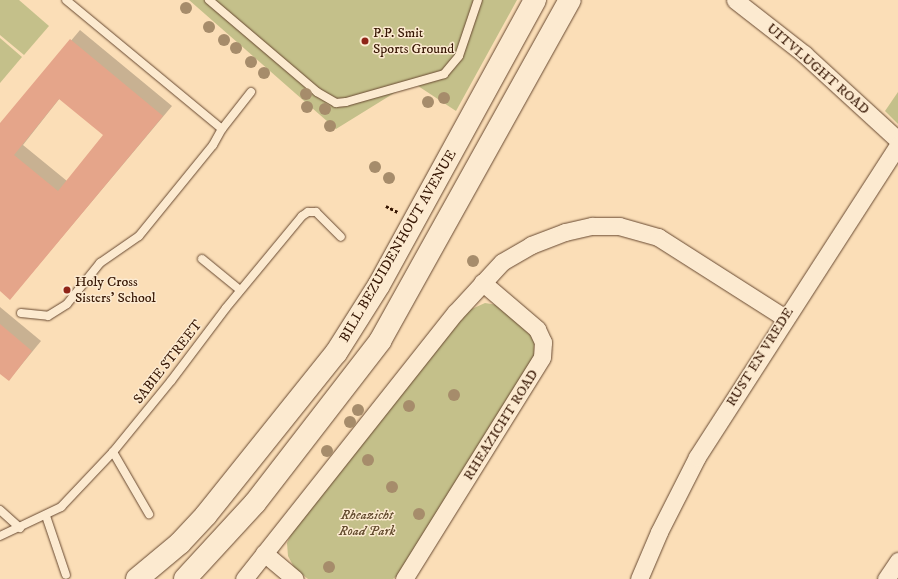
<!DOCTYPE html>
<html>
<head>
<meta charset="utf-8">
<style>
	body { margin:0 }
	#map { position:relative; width:898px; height:579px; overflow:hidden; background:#fbdeb7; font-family:"IM FELL DW Pica",serif }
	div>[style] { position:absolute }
	.green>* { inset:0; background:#c4c08a }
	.shadow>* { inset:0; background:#0003 }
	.building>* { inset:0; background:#e5a58a }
	.path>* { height:2.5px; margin-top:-1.25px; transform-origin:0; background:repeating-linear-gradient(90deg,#361603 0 3px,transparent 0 5px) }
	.roads { filter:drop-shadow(0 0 1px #674830) drop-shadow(0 0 1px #674830) }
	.service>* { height:8px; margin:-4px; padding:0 4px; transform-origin:4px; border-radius:4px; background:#fcead0 }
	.minor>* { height:17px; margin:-8.5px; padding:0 8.5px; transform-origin:8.5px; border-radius:8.5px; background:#fcead0 }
	.secondary>* { height:22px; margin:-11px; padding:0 11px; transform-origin:11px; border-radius:11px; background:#fcead0 }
	.trees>* { width:12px; height:12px; margin:-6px; border-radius:50%; background:#a68c6b }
	.dots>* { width:11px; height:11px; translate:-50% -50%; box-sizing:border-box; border:2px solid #fcead0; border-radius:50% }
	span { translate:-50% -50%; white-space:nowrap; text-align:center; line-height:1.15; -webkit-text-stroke:3px #fcead0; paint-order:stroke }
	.poi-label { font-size:14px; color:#361603 }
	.left { translate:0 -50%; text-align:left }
	.street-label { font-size:14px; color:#361603 }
	.park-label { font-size:14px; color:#61492c; font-style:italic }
</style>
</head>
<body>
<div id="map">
	<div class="green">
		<div style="clip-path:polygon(0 0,19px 0,49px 26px,24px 55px,0 35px)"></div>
		<div style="clip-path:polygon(189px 0,517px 0,456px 111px,412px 82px,336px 129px)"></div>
		<div style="clip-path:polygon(0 38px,22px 57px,0 83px)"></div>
		<div style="clip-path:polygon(898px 92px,898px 124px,885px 111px)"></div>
		<div style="clip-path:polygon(485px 303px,497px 305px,507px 312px,531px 336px,534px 342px,534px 357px,397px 576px,393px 579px,308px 579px,295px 569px,288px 556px,287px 543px,292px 532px,465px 312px)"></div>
	</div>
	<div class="shadow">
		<div style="clip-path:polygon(evenodd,80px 30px,172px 106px,10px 299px,0 290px,0 125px,80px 30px,60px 98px,105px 135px,67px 181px,23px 145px,60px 98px)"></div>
		<div style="clip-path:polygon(0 307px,41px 341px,9px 380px,0 373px)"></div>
	</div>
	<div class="building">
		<div style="clip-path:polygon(evenodd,70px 39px,163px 116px,10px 300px,0 291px,0 123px,70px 39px,59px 99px,103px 135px,58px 191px,14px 155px,59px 99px)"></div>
		<div style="clip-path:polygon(0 324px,32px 351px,9px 381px,0 374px)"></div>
	</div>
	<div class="path">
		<div style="left:386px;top:206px;width:13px;rotate:27deg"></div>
	</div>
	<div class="roads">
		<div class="service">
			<div style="left:209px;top:0;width:142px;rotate:40.4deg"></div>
			<div style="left:317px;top:92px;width:22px;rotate:30deg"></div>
			<div style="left:336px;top:103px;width:10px;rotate:-6deg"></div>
			<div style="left:346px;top:102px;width:102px;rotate:-15.9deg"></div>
			<div style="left:444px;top:74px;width:23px;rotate:-50deg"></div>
			<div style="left:459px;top:56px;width:59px;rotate:-71.3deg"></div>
			<div style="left:222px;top:129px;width:47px;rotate:-51.9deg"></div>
			<div style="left:202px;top:259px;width:49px;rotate:39.2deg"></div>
			<div style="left:21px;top:313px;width:27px;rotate:6deg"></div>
			<div style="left:48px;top:316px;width:22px;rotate:-32deg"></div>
			<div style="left:67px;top:304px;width:53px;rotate:-51.2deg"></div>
			<div style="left:100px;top:263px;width:47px;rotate:-34.7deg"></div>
			<div style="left:139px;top:236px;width:117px;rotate:-50.9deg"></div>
			<div style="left:213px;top:145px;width:18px;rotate:-61deg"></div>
			<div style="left:222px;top:129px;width:202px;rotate:-140.4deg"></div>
			<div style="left:113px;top:452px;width:72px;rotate:59.9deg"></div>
			<div style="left:0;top:510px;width:27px;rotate:42deg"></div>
			<div style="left:46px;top:516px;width:62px;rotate:71.3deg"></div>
			<div style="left:0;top:536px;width:68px;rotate:-25.4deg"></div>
			<div style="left:61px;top:507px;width:76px;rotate:-46.6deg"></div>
			<div style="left:113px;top:452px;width:92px;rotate:-50.8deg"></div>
			<div style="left:171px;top:381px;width:91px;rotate:-53deg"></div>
			<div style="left:226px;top:308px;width:119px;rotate:-50.4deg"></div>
			<div style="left:302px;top:216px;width:7px;rotate:-34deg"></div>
			<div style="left:308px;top:212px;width:8px"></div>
			<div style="left:316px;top:212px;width:35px;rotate:45deg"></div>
		</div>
		<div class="minor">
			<div style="left:735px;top:0;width:88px;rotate:38deg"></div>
			<div style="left:804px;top:54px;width:127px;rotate:42.5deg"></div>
			<div style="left:264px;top:553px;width:40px;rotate:40deg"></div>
			<div style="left:244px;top:579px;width:340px;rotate:-51.6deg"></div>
			<div style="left:455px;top:313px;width:69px;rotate:-47.3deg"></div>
			<div style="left:502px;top:262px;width:34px;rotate:-30deg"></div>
			<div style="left:531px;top:245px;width:36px;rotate:-21deg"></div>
			<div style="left:565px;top:232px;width:28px;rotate:-13deg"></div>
			<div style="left:592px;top:226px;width:27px"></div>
			<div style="left:619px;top:226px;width:41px;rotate:15.8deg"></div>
			<div style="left:658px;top:237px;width:151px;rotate:32.5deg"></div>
			<div style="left:404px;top:579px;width:261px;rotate:-58.1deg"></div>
			<div style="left:542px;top:357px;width:15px;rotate:-86deg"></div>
			<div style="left:543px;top:342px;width:14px;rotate:-115deg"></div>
			<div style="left:537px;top:329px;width:72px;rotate:-139.5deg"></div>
			<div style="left:639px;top:579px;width:51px;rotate:-66.9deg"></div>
			<div style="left:659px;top:532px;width:84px;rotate:-63.1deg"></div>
			<div style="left:697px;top:457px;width:371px;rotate:-57.2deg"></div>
			<div style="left:886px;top:579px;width:22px;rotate:-56deg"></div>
		</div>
		<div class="secondary">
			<div style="left:137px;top:579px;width:56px;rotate:-39.9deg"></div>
			<div style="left:180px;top:543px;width:38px;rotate:-47deg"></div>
			<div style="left:206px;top:515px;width:208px;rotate:-51.3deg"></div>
			<div style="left:336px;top:353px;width:80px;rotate:-57.7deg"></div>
			<div style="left:379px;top:285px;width:325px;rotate:-61.3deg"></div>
			<div style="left:185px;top:579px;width:103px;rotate:-47.4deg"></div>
			<div style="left:255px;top:503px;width:205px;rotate:-52.3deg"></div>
			<div style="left:380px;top:341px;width:390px;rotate:-60.9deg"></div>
		</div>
	</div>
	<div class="trees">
		<div style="left:186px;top:8px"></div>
		<div style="left:209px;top:27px"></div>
		<div style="left:224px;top:40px"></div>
		<div style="left:236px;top:48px"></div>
		<div style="left:251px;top:62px"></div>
		<div style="left:264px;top:73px"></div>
		<div style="left:306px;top:94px"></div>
		<div style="left:444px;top:98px"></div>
		<div style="left:428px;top:102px"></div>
		<div style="left:307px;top:107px"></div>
		<div style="left:325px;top:109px"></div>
		<div style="left:330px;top:126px"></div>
		<div style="left:375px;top:167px"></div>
		<div style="left:389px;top:178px"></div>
		<div style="left:473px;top:261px"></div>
		<div style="left:454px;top:395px"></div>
		<div style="left:409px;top:406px"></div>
		<div style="left:358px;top:410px"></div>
		<div style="left:350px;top:422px"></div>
		<div style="left:327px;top:451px"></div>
		<div style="left:368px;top:460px"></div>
		<div style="left:392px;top:487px"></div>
		<div style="left:419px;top:514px"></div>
		<div style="left:329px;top:567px"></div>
	</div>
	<div class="dots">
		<div style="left:365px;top:41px;background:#8f2418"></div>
		<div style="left:67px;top:290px;background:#8f2418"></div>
	</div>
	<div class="poi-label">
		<span class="left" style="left:373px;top:41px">P.P. Smit<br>Sports Ground</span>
		<span class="left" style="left:75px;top:290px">Holy Cross<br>Sisters' School</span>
	</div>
	<div class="street-label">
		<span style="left:818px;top:69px;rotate:41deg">UITVLUGHT ROAD</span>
		<span style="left:398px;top:246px;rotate:-60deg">BILL BEZUIDENHOUT AVENUE</span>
		<span style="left:760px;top:357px;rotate:-58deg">RUST EN VREDE</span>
		<span style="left:168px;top:362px;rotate:-52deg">SABIE STREET</span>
		<span style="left:501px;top:425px;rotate:-58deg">RHEAZICHT ROAD</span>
	</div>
	<div class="park-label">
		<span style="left:367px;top:523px">Rheazicht<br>Road Park</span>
	</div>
</div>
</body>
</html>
